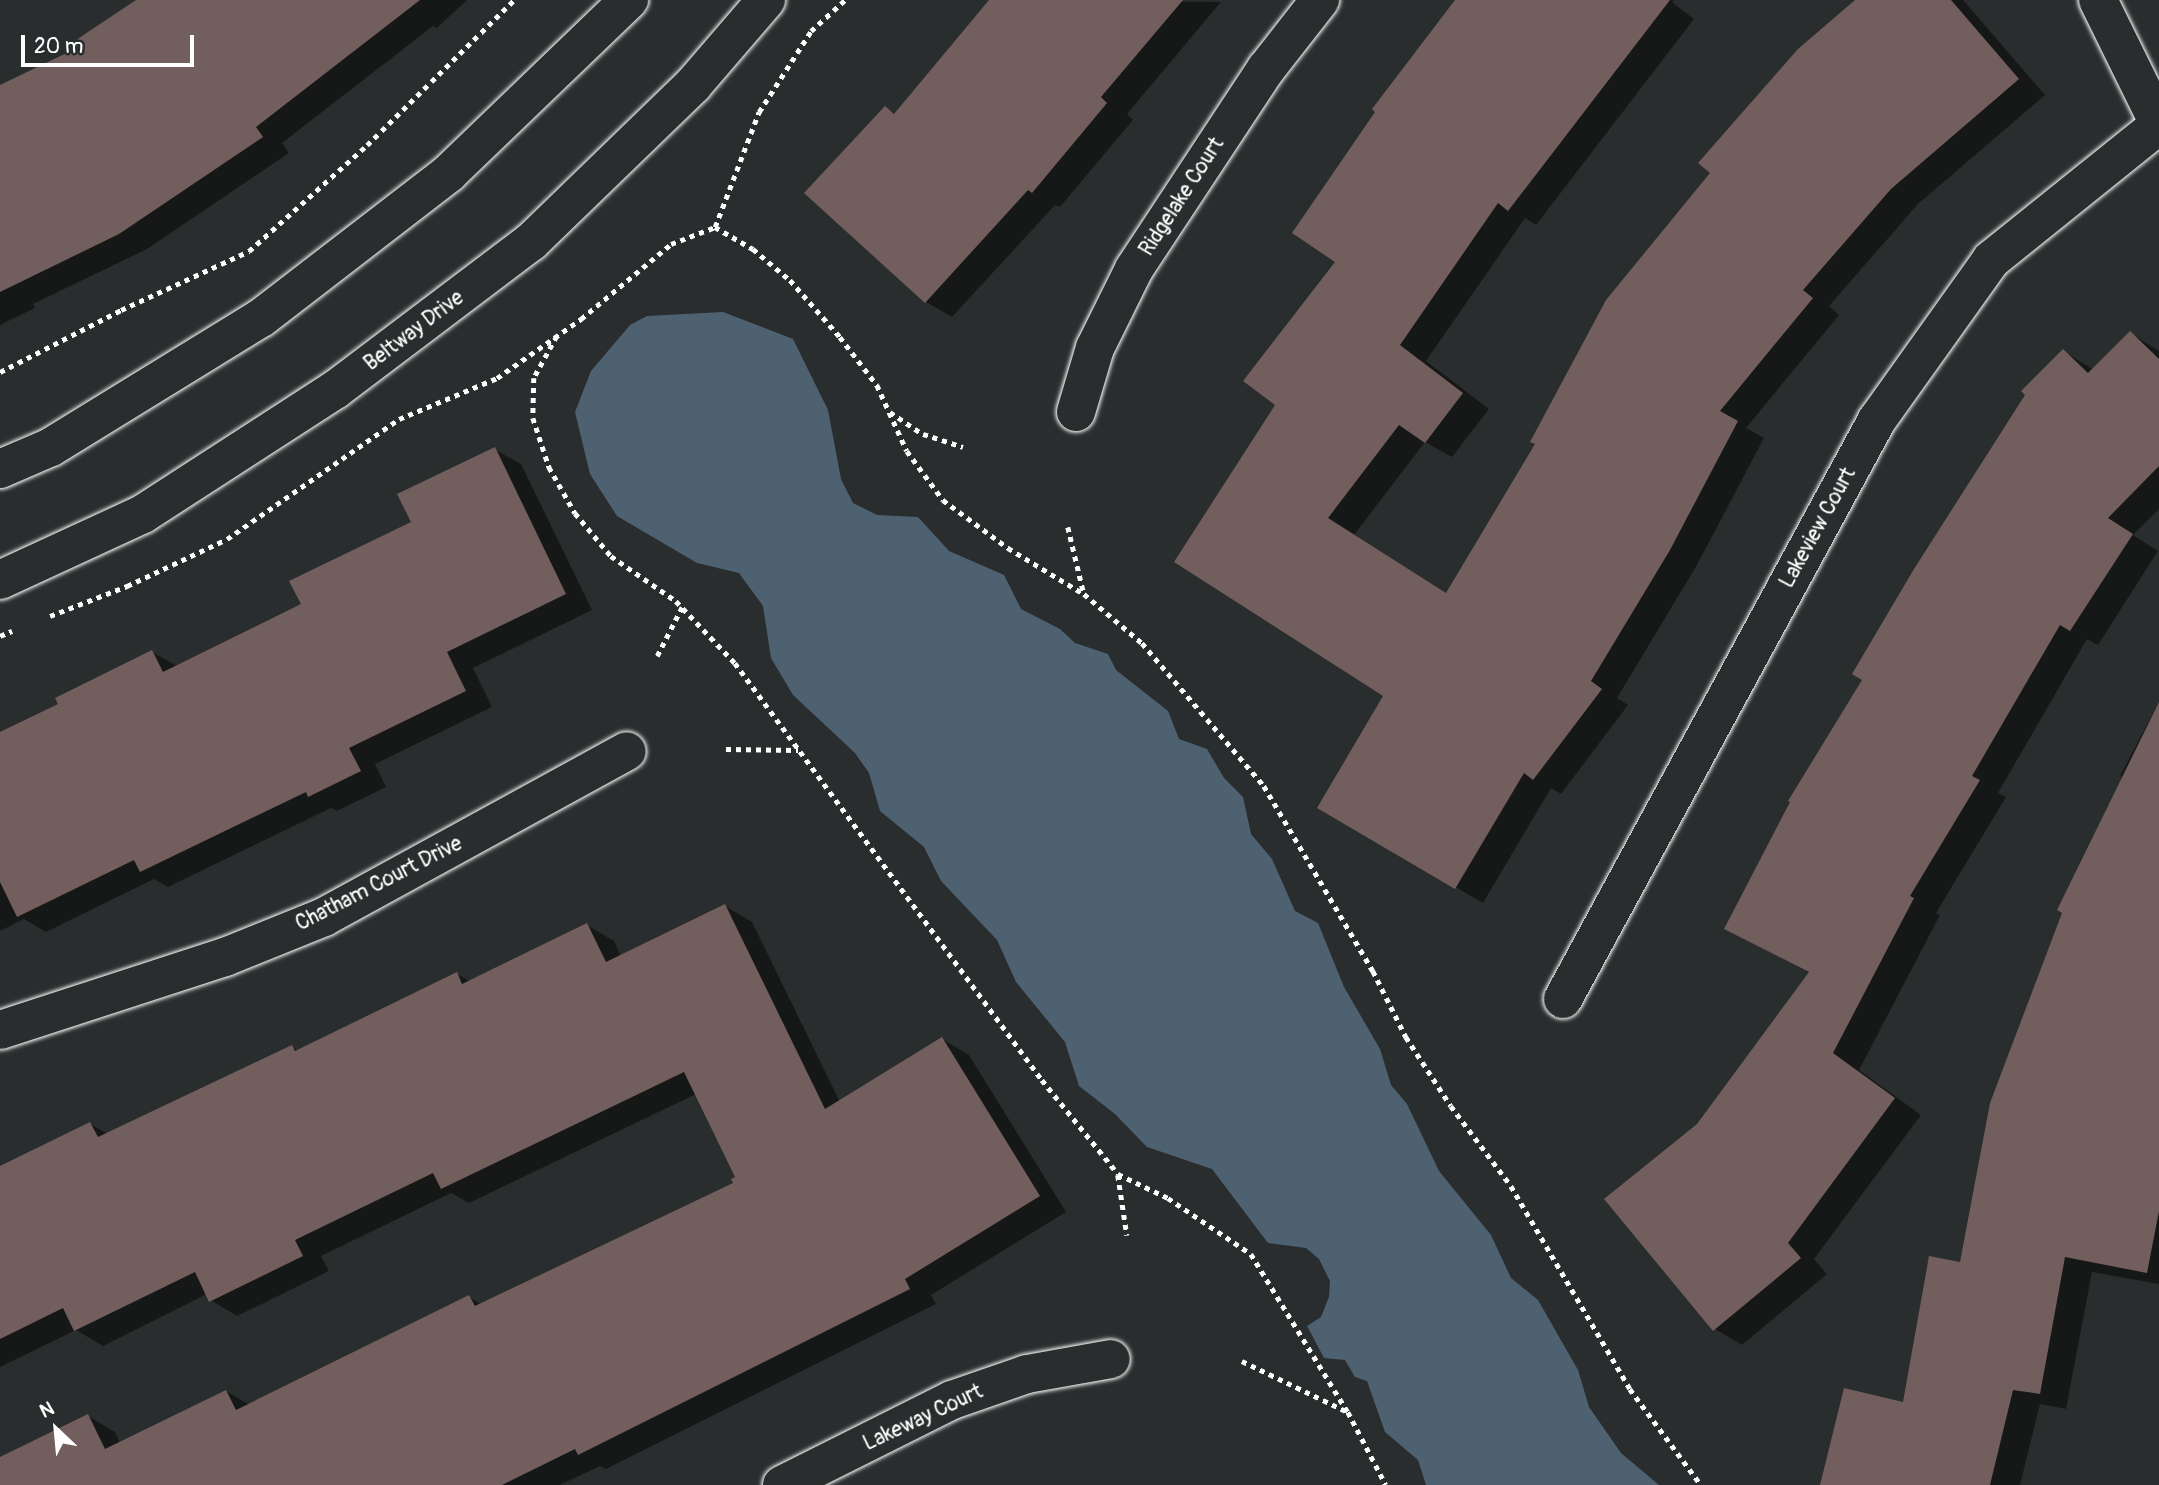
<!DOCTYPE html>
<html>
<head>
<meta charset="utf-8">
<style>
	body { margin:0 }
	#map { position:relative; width:2159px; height:1485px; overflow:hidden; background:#2a2d2e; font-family:Pangolin,sans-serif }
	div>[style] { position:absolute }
	.water>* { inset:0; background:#4e6171 }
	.shadow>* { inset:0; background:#0007 }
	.building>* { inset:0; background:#725f5d }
	.path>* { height:4.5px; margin-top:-2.25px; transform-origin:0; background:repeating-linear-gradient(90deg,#fff 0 5px,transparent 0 10px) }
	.roads { filter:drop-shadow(0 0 2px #fff) drop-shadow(0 0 2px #fff) }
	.minor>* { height:38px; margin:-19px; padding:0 19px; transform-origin:19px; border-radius:19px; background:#2a2d2e }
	span { translate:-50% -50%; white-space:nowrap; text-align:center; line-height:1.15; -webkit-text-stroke:7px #2a2d2e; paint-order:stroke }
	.street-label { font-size:21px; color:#fff }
	.north { position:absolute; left:21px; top:1394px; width:70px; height:70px; -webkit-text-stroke:5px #2a2d2e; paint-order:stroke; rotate:334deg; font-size:19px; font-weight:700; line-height:28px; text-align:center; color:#fff }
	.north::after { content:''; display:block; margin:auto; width:24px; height:32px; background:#fff; clip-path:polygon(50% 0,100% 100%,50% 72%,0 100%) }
	.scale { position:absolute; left:21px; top:35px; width:173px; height:32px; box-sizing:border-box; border:4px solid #fff; border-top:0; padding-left:9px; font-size:21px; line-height:24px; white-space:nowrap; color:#fff; -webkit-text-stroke:5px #2a2d2e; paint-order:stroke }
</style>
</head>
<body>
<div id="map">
	<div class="water">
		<div style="clip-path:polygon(723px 312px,793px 339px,828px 410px,841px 479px,853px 503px,877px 515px,918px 517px,949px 551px,1004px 575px,1021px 609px,1060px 629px,1075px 643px,1108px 654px,1116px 670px,1168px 711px,1179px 739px,1207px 749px,1224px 778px,1243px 797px,1251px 834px,1272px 859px,1295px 911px,1318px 923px,1344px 987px,1380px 1049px,1391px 1085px,1407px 1104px,1439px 1171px,1491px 1235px,1511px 1278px,1538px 1300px,1578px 1370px,1589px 1407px,1621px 1453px,1659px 1485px,1426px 1485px,1418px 1460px,1385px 1432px,1367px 1381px,1355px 1377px,1345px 1360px,1324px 1358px,1307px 1326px,1321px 1317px,1329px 1297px,1330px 1281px,1319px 1259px,1306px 1248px,1268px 1243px,1212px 1169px,1147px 1147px,1115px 1114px,1079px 1086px,1065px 1042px,1016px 982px,997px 940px,941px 881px,924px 847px,880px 811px,869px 773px,855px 753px,793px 695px,771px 658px,763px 606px,739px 573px,697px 563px,617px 516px,590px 474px,575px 412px,591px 371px,630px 325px,647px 316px)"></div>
	</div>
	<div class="shadow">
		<div style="clip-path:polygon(139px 0,467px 0,437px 28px,433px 26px,282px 143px,289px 153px,147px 249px,33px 304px,35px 308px,0 325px,0 87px,80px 48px)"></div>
		<div style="clip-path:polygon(991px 0,1221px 2px,1127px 114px,1133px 120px,1060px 207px,1055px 205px,952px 317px,926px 302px,885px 108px,895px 114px)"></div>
		<div style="clip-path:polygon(1459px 0,1675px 0,1672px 2px,1694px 19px,1536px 225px,1525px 218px,1426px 361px,1489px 409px,1452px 457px,1425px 442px,1354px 535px,1447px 594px,1858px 0,1963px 0,2045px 95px,1918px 204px,1829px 306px,1839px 315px,1746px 428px,1764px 438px,1697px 565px,1617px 698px,1628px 705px,1561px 794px,1551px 788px,1483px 903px,1319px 808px,1385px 696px,1277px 405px,1338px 261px)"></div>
		<div style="clip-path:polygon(2130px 333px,2159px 351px,2159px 509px,2133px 535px,2158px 551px,2098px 645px,2087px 639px,1998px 793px,2006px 797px,1936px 913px,1940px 915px,1859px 1070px,1921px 1115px,1814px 1259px,1827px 1274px,1742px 1345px,1715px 1329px,1698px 1125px,1810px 973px,1753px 943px,2063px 351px,2094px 370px)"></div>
		<div style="clip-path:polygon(494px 449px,521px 464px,592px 610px,473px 668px,492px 707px,375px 764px,386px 787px,337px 811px,331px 808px,168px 887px,154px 879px,46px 932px,24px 919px,0 931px,0 734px,60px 704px,152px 652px,177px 666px,303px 605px,413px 523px)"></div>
		<div style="clip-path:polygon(2159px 702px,2159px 1284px,2092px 1272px,2066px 1409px,2040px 1404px,2020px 1485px,1822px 1485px,1904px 1404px,1961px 1264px,2124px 778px,2120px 776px)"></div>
		<div style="clip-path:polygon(725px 906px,752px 922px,840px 1102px,942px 1039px,969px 1055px,1066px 1212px,931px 1295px,936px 1304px,606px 1469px,600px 1466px,560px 1485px,0 1485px,0 1459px,88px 1416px,115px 1432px,120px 1443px,226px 1391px,250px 1405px,469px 1297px,482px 1305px,735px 1184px,737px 1178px,696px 1094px,469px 1203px,451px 1193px,321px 1256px,329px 1271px,237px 1316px,210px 1300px,207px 1294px,103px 1346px,76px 1330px,0 1367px,0 1168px,90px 1124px,108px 1134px,292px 1047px,299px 1051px,457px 974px,471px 982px,587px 925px,614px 941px,621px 957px)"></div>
	</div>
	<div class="building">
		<div style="clip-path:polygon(136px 0,420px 0,256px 127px,263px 137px,119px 234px,0 292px,0 85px,77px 48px,73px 42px)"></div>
		<div style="clip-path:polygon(989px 0,1183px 0,1101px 97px,1107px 103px,1032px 193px,1028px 190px,925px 303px,804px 193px,885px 106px,894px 114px)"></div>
		<div style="clip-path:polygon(1455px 0,1670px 0,1508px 211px,1498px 203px,1400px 345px,1463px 393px,1425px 443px,1399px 425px,1328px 518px,1446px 593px,1535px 444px,1530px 442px,1606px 300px,1710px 173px,1698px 163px,1798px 49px,1855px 0,1951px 0,2019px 79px,1891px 189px,1803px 290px,1813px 298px,1720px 411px,1738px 421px,1670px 550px,1591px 681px,1602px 689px,1533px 780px,1524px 773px,1455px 889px,1317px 808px,1383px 696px,1174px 562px,1275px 405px,1243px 381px,1335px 262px,1292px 233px,1375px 112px,1372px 109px)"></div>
		<div style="clip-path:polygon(2130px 331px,2159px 359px,2159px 466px,2108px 518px,2133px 534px,2070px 631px,2060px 625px,1972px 776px,1980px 780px,1910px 896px,1914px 898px,1833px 1053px,1895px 1098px,1788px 1243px,1801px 1258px,1713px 1331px,1604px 1199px,1697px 1124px,1809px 972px,1724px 929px,1790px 802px,1788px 801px,1862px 680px,1852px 674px,1914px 569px,2025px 395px,2021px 391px,2063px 349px,2088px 373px)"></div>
		<div style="clip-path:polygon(495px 447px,566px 594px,447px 652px,466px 691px,349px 748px,361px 771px,308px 797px,306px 792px,140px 872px,134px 860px,17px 917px,0 882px,0 732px,58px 704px,55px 698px,152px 650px,163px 672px,301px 604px,289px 581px,411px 522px,397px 494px)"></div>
		<div style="clip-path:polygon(2159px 702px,2159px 1211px,2147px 1273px,2065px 1257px,2040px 1394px,2013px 1390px,1990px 1485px,1820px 1485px,1844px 1388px,1903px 1402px,1929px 1256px,1960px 1262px,1990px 1103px,2062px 913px,2057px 910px)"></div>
		<div style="clip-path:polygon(725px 904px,825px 1109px,942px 1037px,1040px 1196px,905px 1279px,910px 1289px,578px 1455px,575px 1449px,502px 1485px,0 1485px,0 1457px,88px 1414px,105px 1449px,226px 1390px,236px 1410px,469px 1295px,475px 1306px,733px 1183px,731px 1179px,735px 1177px,684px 1072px,441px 1189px,433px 1173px,295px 1240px,303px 1256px,209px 1302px,195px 1272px,74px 1331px,63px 1308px,0 1339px,0 1166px,90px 1122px,98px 1137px,292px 1045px,295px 1051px,457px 972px,462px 984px,587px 923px,606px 962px)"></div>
	</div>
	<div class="path">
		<div style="left:715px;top:227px;width:44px;rotate:30.1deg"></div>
		<div style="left:753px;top:249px;width:48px;rotate:40deg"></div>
		<div style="left:790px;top:280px;width:76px;rotate:48.7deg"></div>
		<div style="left:840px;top:337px;width:61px;rotate:52.4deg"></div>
		<div style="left:877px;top:385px;width:72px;rotate:65.6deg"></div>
		<div style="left:907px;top:451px;width:61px;rotate:53.7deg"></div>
		<div style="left:943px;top:500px;width:81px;rotate:36.4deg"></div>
		<div style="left:1008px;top:548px;width:89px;rotate:31.2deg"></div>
		<div style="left:1084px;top:594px;width:76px;rotate:40.2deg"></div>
		<div style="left:1142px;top:643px;width:188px;rotate:49.5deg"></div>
		<div style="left:1264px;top:786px;width:215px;rotate:59.5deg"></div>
		<div style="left:1373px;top:971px;width:74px;rotate:63.4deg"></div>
		<div style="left:1406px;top:1037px;width:82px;rotate:56.9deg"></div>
		<div style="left:1451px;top:1106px;width:100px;rotate:53.1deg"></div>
		<div style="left:1511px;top:1186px;width:235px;rotate:59.6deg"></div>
		<div style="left:1630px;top:1389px;width:119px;rotate:53.5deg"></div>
		<div style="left:557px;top:336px;width:48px;rotate:118.7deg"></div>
		<div style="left:534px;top:378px;width:40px;rotate:91.4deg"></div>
		<div style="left:533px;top:418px;width:52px;rotate:71.9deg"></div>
		<div style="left:549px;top:467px;width:53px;rotate:60.5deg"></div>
		<div style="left:575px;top:513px;width:56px;rotate:50.1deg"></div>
		<div style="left:611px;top:556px;width:79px;rotate:34.7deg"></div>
		<div style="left:676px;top:601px;width:86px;rotate:46.4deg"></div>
		<div style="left:735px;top:663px;width:518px;rotate:53.64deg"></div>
		<div style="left:1042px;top:1080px;width:121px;rotate:51deg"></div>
		<div style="left:1118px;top:1174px;width:55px;rotate:25.6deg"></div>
		<div style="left:1168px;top:1198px;width:100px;rotate:34deg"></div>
		<div style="left:1251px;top:1254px;width:185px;rotate:58.5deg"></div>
		<div style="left:1348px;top:1412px;width:82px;rotate:62.5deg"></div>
		<div style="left:0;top:372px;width:136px;rotate:-27.1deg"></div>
		<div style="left:121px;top:310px;width:141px;rotate:-24.7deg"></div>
		<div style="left:249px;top:251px;width:159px;rotate:-41.9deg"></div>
		<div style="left:367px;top:145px;width:206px;rotate:-44.6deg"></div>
		<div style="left:890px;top:412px;width:40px;rotate:34deg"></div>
		<div style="left:923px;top:434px;width:42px;rotate:18deg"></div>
		<div style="left:1068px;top:527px;width:69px;rotate:76.6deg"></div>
		<div style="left:50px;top:616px;width:83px;rotate:-21.3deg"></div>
		<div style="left:127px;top:586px;width:110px;rotate:-25.2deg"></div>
		<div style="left:227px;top:539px;width:210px;rotate:-34.9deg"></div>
		<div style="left:399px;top:419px;width:106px;rotate:-22.7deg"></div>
		<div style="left:497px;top:378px;width:103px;rotate:-35.1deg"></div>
		<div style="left:581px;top:319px;width:117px;rotate:-39.8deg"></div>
		<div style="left:671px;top:244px;width:47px;rotate:-21.1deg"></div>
		<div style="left:715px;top:227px;width:123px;rotate:-69.1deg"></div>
		<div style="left:759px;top:112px;width:96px;rotate:-57.3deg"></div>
		<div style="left:811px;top:31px;width:46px;rotate:-42.4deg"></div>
		<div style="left:0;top:636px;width:13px;rotate:-23deg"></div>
		<div style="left:657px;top:656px;width:55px;rotate:-63deg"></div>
		<div style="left:726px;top:749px;width:72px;rotate:0.8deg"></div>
		<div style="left:1118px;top:1175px;width:61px;rotate:81.5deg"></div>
		<div style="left:1242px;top:1361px;width:118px;rotate:25.7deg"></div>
	</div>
	<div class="roads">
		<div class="minor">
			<div style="left:2098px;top:0;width:138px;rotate:63.8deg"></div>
			<div style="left:1076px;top:412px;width:67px;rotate:-73.5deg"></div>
			<div style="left:1095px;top:348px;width:88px;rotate:-63.7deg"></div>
			<div style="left:1134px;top:269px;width:240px;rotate:-56.6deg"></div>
			<div style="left:1266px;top:69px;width:88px;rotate:-52deg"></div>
			<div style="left:0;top:469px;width:56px;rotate:-23.3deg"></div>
			<div style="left:51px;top:447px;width:246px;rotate:-31.6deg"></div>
			<div style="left:261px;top:318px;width:237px;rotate:-37.6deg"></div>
			<div style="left:449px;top:173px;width:250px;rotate:-43.9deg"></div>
			<div style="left:0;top:580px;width:157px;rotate:-24.8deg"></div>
			<div style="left:143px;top:514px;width:229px;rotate:-32.9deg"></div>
			<div style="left:335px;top:390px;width:246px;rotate:-37.1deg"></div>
			<div style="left:531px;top:242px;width:226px;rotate:-44.1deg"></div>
			<div style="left:693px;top:85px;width:112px;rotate:-49.3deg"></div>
			<div style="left:1563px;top:999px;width:659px;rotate:-61.53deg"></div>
			<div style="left:1877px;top:420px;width:196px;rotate:-54.5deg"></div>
			<div style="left:1991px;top:260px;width:216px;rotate:-38.8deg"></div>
			<div style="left:0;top:1030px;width:237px;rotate:-18deg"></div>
			<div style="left:225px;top:957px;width:107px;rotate:-22deg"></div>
			<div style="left:324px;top:917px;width:345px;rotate:-28.7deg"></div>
			<div style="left:782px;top:1485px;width:190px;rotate:-26.6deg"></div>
			<div style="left:952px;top:1400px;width:79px;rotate:-19.1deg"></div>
			<div style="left:1027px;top:1374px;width:85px;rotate:-10.1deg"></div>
		</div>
	</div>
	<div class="street-label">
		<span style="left:1182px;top:197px;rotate:-57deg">Ridgelake Court</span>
		<span style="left:414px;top:331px;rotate:-37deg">Beltway Drive</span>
		<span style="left:1818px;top:528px;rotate:-61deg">Lakeview Court</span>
		<span style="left:379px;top:884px;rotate:-27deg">Chatham Court Drive</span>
		<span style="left:923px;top:1418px;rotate:-25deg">Lakeway Court</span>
	</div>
	<div class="north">N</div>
	<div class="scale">20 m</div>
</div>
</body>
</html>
